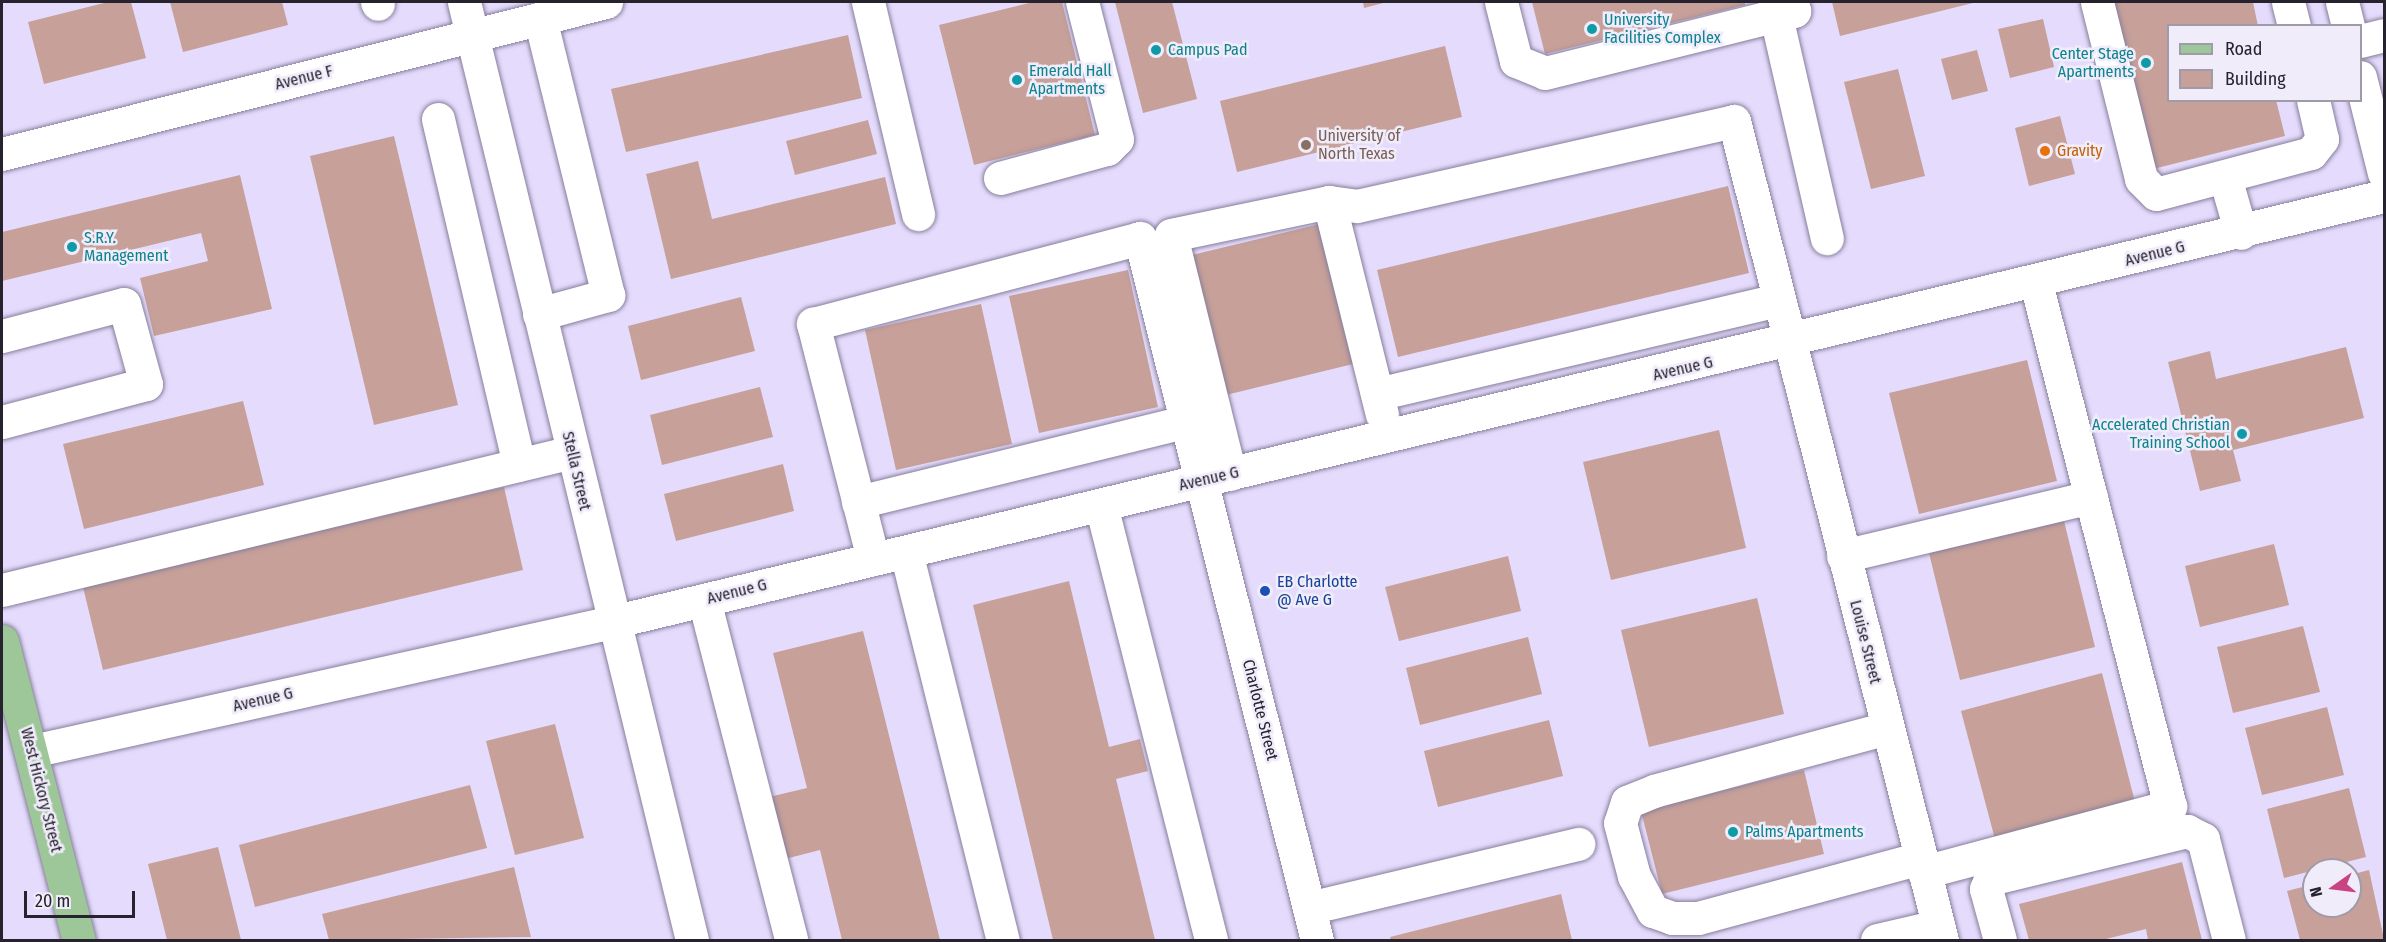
<!DOCTYPE html>
<html>
<head>
<meta charset="utf-8">
<style>
	body { margin:0 }
	#map { position:relative; width:2386px; height:942px; overflow:hidden; background:#e5dcfd; font-family:"Fira Sans Condensed",sans-serif }
	div>[style] { position:absolute }
	.building>* { inset:0; background:#c6a099 }
	.roads { filter:drop-shadow(0 0 2px #877e9c) drop-shadow(0 0 2px #877e9c) }
	.minor>* { height:33px; margin:-16.5px; padding:0 16.5px; transform-origin:16.5px; border-radius:16.5px; background:#fff }
	.major>* { height:33px; margin:-16.5px; padding:0 16.5px; transform-origin:16.5px; border-radius:16.5px; background:#9dc798 }
	.dots>* { width:16px; height:16px; translate:-50% -50%; box-sizing:border-box; border:3px solid #f0ecfa; border-radius:50% }
	span { translate:-50% -50%; white-space:nowrap; text-align:center; line-height:1.15; -webkit-text-stroke:5px #f0ecfa; paint-order:stroke }
	.culture-label { font-size:16px; color:#0d838f }
	.left { translate:0 -50%; text-align:left }
	.right { translate:-100% -50%; text-align:right }
	.street-label { font-size:16px; color:#26222e }
	.education-label { font-size:16px; color:#785e54 }
	.food-label { font-size:16px; color:#c56008 }
	.transit-label { font-size:16px; color:#164399 }
	.frame { position:absolute; inset:0; border:3px solid #26222e; pointer-events:none }
	.legend { position:absolute; left:2167px; top:24px; width:195px; height:78px; box-sizing:border-box; background:#f0ecfa; border:2px solid #9f9ba8; margin:0; padding:8px 10px; list-style:none; font-size:18px; color:#26222e }
	.legend li { display:flex; align-items:center; gap:12px; height:30px }
	.legend b { width:30px; border:2px solid #9f9ba8 }
	.north { position:absolute; left:2302px; top:858px; width:60px; height:60px; box-sizing:border-box; background:#f0ecfa; border:2px solid #9f9ba8; border-radius:50%; rotate:256deg; font-size:16px; font-weight:700; line-height:24px; text-align:center; color:#26222e }
	.north::after { content:''; display:block; margin:auto; width:21px; height:27px; background:#c94283; clip-path:polygon(50% 0,100% 100%,50% 72%,0 100%) }
	.scale { position:absolute; left:24px; top:891px; width:111px; height:27px; box-sizing:border-box; border:3px solid #26222e; border-top:0; padding-left:8px; font-size:18px; line-height:21px; white-space:nowrap; color:#26222e; -webkit-text-stroke:4px #f0ecfa; paint-order:stroke }
</style>
</head>
<body>
<div id="map">
	<div class="building">
		<div style="clip-path:polygon(108px 2px,131px 2px,146px 58px,44px 84px,28px 22px)"></div>
		<div style="clip-path:polygon(170px 2px,282px 2px,288px 25px,183px 52px)"></div>
		<div style="clip-path:polygon(1033px 2px,1062px 2px,1095px 135px,974px 165px,939px 25px)"></div>
		<div style="clip-path:polygon(1115px 2px,1172px 2px,1197px 99px,1143px 113px)"></div>
		<div style="clip-path:polygon(1363px 2px,1387px 2px,1364px 8px)"></div>
		<div style="clip-path:polygon(1532px 2px,1745px 2px,1745px 5px,1545px 54px)"></div>
		<div style="clip-path:polygon(1832px 2px,1977px 2px,1840px 36px)"></div>
		<div style="clip-path:polygon(2109px 2px,2253px 2px,2258px 26px,2168px 26px,2168px 100px,2276px 100px,2285px 136px,2149px 170px)"></div>
		<div style="clip-path:polygon(2043px 19px,2054px 67px,2010px 78px,1998px 29px)"></div>
		<div style="clip-path:polygon(848px 35px,862px 98px,626px 152px,611px 89px)"></div>
		<div style="clip-path:polygon(1445px 46px,1462px 117px,1237px 172px,1220px 101px)"></div>
		<div style="clip-path:polygon(1977px 50px,1988px 91px,1952px 100px,1941px 59px)"></div>
		<div style="clip-path:polygon(1898px 69px,1925px 176px,1871px 189px,1844px 82px)"></div>
		<div style="clip-path:polygon(2060px 116px,2075px 174px,2029px 186px,2015px 128px)"></div>
		<div style="clip-path:polygon(868px 120px,877px 154px,795px 175px,786px 141px)"></div>
		<div style="clip-path:polygon(394px 136px,458px 405px,374px 425px,310px 156px)"></div>
		<div style="clip-path:polygon(698px 161px,712px 219px,885px 177px,896px 224px,671px 279px,646px 174px)"></div>
		<div style="clip-path:polygon(240px 175px,272px 309px,154px 336px,140px 278px,208px 261px,201px 233px,2px 281px,2px 232px)"></div>
		<div style="clip-path:polygon(1728px 186px,1749px 273px,1398px 357px,1377px 270px)"></div>
		<div style="clip-path:polygon(1320px 224px,1353px 364px,1226px 395px,1192px 255px)"></div>
		<div style="clip-path:polygon(1128px 270px,1158px 407px,1039px 433px,1009px 296px)"></div>
		<div style="clip-path:polygon(741px 297px,755px 351px,641px 380px,628px 326px)"></div>
		<div style="clip-path:polygon(981px 304px,1012px 444px,896px 470px,865px 330px)"></div>
		<div style="clip-path:polygon(2346px 347px,2364px 418px,2233px 450px,2241px 481px,2200px 491px,2168px 362px,2210px 351px,2216px 379px)"></div>
		<div style="clip-path:polygon(2027px 360px,2057px 481px,1919px 514px,1889px 393px)"></div>
		<div style="clip-path:polygon(760px 387px,773px 437px,662px 465px,650px 415px)"></div>
		<div style="clip-path:polygon(243px 401px,264px 485px,84px 529px,63px 444px)"></div>
		<div style="clip-path:polygon(1719px 430px,1746px 548px,1611px 580px,1583px 462px)"></div>
		<div style="clip-path:polygon(783px 464px,794px 511px,676px 541px,664px 494px)"></div>
		<div style="clip-path:polygon(504px 487px,523px 570px,103px 670px,83px 587px)"></div>
		<div style="clip-path:polygon(2064px 521px,2095px 647px,1960px 680px,1929px 553px)"></div>
		<div style="clip-path:polygon(2274px 544px,2289px 605px,2200px 627px,2185px 566px)"></div>
		<div style="clip-path:polygon(1508px 556px,1521px 611px,1399px 641px,1385px 587px)"></div>
		<div style="clip-path:polygon(1069px 581px,1109px 747px,1140px 739px,1148px 771px,1116px 779px,1155px 940px,1053px 940px,973px 605px)"></div>
		<div style="clip-path:polygon(1757px 598px,1784px 714px,1649px 747px,1621px 630px)"></div>
		<div style="clip-path:polygon(2303px 626px,2320px 692px,2233px 713px,2217px 647px)"></div>
		<div style="clip-path:polygon(863px 631px,940px 940px,842px 940px,820px 850px,785px 859px,769px 797px,807px 788px,773px 653px)"></div>
		<div style="clip-path:polygon(1528px 637px,1542px 694px,1420px 725px,1406px 668px)"></div>
		<div style="clip-path:polygon(2102px 673px,2136px 806px,1996px 843px,1961px 711px)"></div>
		<div style="clip-path:polygon(2327px 707px,2344px 775px,2262px 795px,2245px 728px)"></div>
		<div style="clip-path:polygon(1549px 720px,1563px 776px,1438px 807px,1424px 751px)"></div>
		<div style="clip-path:polygon(555px 724px,584px 838px,515px 855px,486px 741px)"></div>
		<div style="clip-path:polygon(1804px 770px,1824px 854px,1662px 894px,1641px 811px)"></div>
		<div style="clip-path:polygon(470px 785px,487px 848px,255px 907px,239px 845px)"></div>
		<div style="clip-path:polygon(2349px 788px,2366px 857px,2284px 878px,2267px 809px)"></div>
		<div style="clip-path:polygon(218px 847px,241px 940px,167px 940px,148px 864px)"></div>
		<div style="clip-path:polygon(2182px 862px,2202px 940px,2148px 940px,2146px 929px,2102px 940px,2029px 940px,2019px 904px)"></div>
		<div style="clip-path:polygon(514px 867px,531px 937px,329px 940px,322px 914px)"></div>
		<div style="clip-path:polygon(2369px 870px,2384px 939px,2300px 940px,2287px 891px,2314px 884px,2314px 906px,2350px 906px,2350px 875px)"></div>
		<div style="clip-path:polygon(1561px 894px,1572px 940px,1391px 940px,1390px 937px)"></div>
	</div>
	<div class="roads">
		<div class="minor">
			<div style="left:377px;top:2px;width:2px;rotate:63deg"></div>
			<div style="left:464px;top:2px;width:965px;rotate:76.34deg"></div>
			<div style="left:868px;top:2px;width:218px;rotate:76.7deg"></div>
			<div style="left:1501px;top:2px;width:61px;rotate:75.7deg"></div>
			<div style="left:1516px;top:61px;width:31px;rotate:22deg"></div>
			<div style="left:1545px;top:73px;width:257px;rotate:-14deg"></div>
			<div style="left:1794px;top:11px;width:9px;rotate:-103deg"></div>
			<div style="left:2097px;top:2px;width:182px;rotate:76deg"></div>
			<div style="left:2141px;top:179px;width:21px;rotate:45deg"></div>
			<div style="left:2156px;top:194px;width:160px;rotate:-14.8deg"></div>
			<div style="left:2311px;top:153px;width:18px;rotate:-52deg"></div>
			<div style="left:2322px;top:139px;width:40px;rotate:-103deg"></div>
			<div style="left:2288px;top:2px;width:25px;rotate:76deg"></div>
			<div style="left:2342px;top:2px;width:25px;rotate:76deg"></div>
			<div style="left:1776px;top:16px;width:228px;rotate:77.1deg"></div>
			<div style="left:2360px;top:41px;width:25px;rotate:-14deg"></div>
			<div style="left:2360px;top:77px;width:99px;rotate:76deg"></div>
			<div style="left:438px;top:119px;width:355px;rotate:76.8deg"></div>
			<div style="left:2px;top:154px;width:623px;rotate:-14.13deg"></div>
			<div style="left:2225px;top:177px;width:58px;rotate:74.1deg"></div>
			<div style="left:1000px;top:178px;width:111px;rotate:-15.2deg"></div>
			<div style="left:1107px;top:149px;width:14px;rotate:-45deg"></div>
			<div style="left:1117px;top:139px;width:141px;rotate:-104.3deg"></div>
			<div style="left:1329px;top:202px;width:219px;rotate:76deg"></div>
			<div style="left:539px;top:314px;width:72px;rotate:-15.4deg"></div>
			<div style="left:608px;top:295px;width:285px;rotate:-103.8deg"></div>
			<div style="left:2px;top:336px;width:126px;rotate:-14.7deg"></div>
			<div style="left:124px;top:304px;width:83px;rotate:74.6deg"></div>
			<div style="left:146px;top:384px;width:149px;rotate:165.2deg"></div>
			<div style="left:1377px;top:394px;width:411px;rotate:-13.2deg"></div>
			<div style="left:1230px;top:474px;width:246px;rotate:-103.9deg"></div>
			<div style="left:1171px;top:235px;width:161px;rotate:-11.8deg"></div>
			<div style="left:1329px;top:202px;width:28px;rotate:8deg"></div>
			<div style="left:1357px;top:206px;width:386px;rotate:-12.7deg"></div>
			<div style="left:1734px;top:121px;width:845px;rotate:75.75deg"></div>
			<div style="left:858px;top:502px;width:339px;rotate:-13.8deg"></div>
			<div style="left:1101px;top:505px;width:449px;rotate:75.8deg"></div>
			<div style="left:906px;top:552px;width:400px;rotate:76deg"></div>
			<div style="left:1843px;top:556px;width:255px;rotate:-13.4deg"></div>
			<div style="left:873px;top:559px;width:243px;rotate:-104.3deg"></div>
			<div style="left:813px;top:324px;width:338px;rotate:-14.7deg"></div>
			<div style="left:1140px;top:238px;width:724px;rotate:75.85deg"></div>
			<div style="left:2px;top:590px;width:586px;rotate:-13.61deg"></div>
			<div style="left:704px;top:600px;width:351px;rotate:75.6deg"></div>
			<div style="left:1887px;top:728px;width:241px;rotate:164.9deg"></div>
			<div style="left:1654px;top:791px;width:29px;rotate:158deg"></div>
			<div style="left:1627px;top:802px;width:22px;rotate:108deg"></div>
			<div style="left:1620px;top:823px;width:55px;rotate:75.2deg"></div>
			<div style="left:1634px;top:876px;width:40px;rotate:62deg"></div>
			<div style="left:1653px;top:911px;width:20px;rotate:20deg"></div>
			<div style="left:1672px;top:918px;width:26px"></div>
			<div style="left:1698px;top:918px;width:231px;rotate:-15.1deg"></div>
			<div style="left:32px;top:751px;width:594px;rotate:-12.54deg"></div>
			<div style="left:612px;top:622px;width:1822px;rotate:-13.52deg"></div>
			<div style="left:1924px;top:872px;width:255px;rotate:-15deg"></div>
			<div style="left:2170px;top:806px;width:540px;rotate:-104.37deg"></div>
			<div style="left:1309px;top:908px;width:277px;rotate:-13.4deg"></div>
			<div style="left:1877px;top:940px;width:63px;rotate:-12.9deg"></div>
			<div style="left:2000px;top:940px;width:53px;rotate:-105.4deg"></div>
			<div style="left:1986px;top:889px;width:11px;rotate:-68deg"></div>
			<div style="left:1990px;top:879px;width:203px;rotate:-13.7deg"></div>
			<div style="left:2187px;top:831px;width:18px;rotate:27deg"></div>
			<div style="left:2203px;top:839px;width:104px;rotate:75.6deg"></div>
		</div>
		<div class="major">
			<div style="left:2px;top:641px;width:309px;rotate:75.6deg"></div>
		</div>
	</div>
	<div class="dots">
		<div style="left:1592px;top:29px;background:#0f9aa8"></div>
		<div style="left:1156px;top:50px;background:#0f9aa8"></div>
		<div style="left:2146px;top:63px;background:#0f9aa8"></div>
		<div style="left:1017px;top:80px;background:#0f9aa8"></div>
		<div style="left:1306px;top:145px;background:#8d6e63"></div>
		<div style="left:2045px;top:151px;background:#e8710a"></div>
		<div style="left:72px;top:247px;background:#0f9aa8"></div>
		<div style="left:2242px;top:434px;background:#0f9aa8"></div>
		<div style="left:1265px;top:591px;background:#1a4fb4"></div>
		<div style="left:1733px;top:832px;background:#0f9aa8"></div>
	</div>
	<div class="culture-label">
		<span class="left" style="left:1604px;top:29px">University<br>Facilities Complex</span>
		<span class="left" style="left:1168px;top:50px">Campus Pad</span>
		<span class="right" style="left:2134px;top:63px">Center Stage<br>Apartments</span>
		<span class="left" style="left:1029px;top:80px">Emerald Hall<br>Apartments</span>
		<span class="left" style="left:84px;top:247px">S.R.Y.<br>Management</span>
		<span class="right" style="left:2230px;top:434px">Accelerated Christian<br>Training School</span>
		<span class="left" style="left:1745px;top:832px">Palms Apartments</span>
	</div>
	<div class="street-label">
		<span style="left:304px;top:78px;rotate:-14deg">Avenue F</span>
		<span style="left:2155px;top:254px;rotate:-14deg">Avenue G</span>
		<span style="left:1683px;top:369px;rotate:-13deg">Avenue G</span>
		<span style="left:576px;top:471px;rotate:77deg">Stella Street</span>
		<span style="left:1209px;top:479px;rotate:-13deg">Avenue G</span>
		<span style="left:737px;top:592px;rotate:-14deg">Avenue G</span>
		<span style="left:1865px;top:642px;rotate:76deg">Louise Street</span>
		<span style="left:263px;top:700px;rotate:-13deg">Avenue G</span>
		<span style="left:1260px;top:710px;rotate:76deg">Charlotte Street</span>
		<span style="left:41px;top:790px;rotate:76deg">West Hickory Street</span>
	</div>
	<div class="education-label">
		<span class="left" style="left:1318px;top:145px">University of<br>North Texas</span>
	</div>
	<div class="food-label">
		<span class="left" style="left:2057px;top:151px">Gravity</span>
	</div>
	<div class="transit-label">
		<span class="left" style="left:1277px;top:591px">EB Charlotte<br>@ Ave G</span>
	</div>
	<div class="frame"></div>
	<ul class="legend">
	<li><b style="height:8px;background:#9dc798"></b>Road</li>
	<li><b style="height:16px;background:#c6a099"></b>Building</li>
	</ul>
	<div class="north">N</div>
	<div class="scale">20 m</div>
</div>
</body>
</html>
